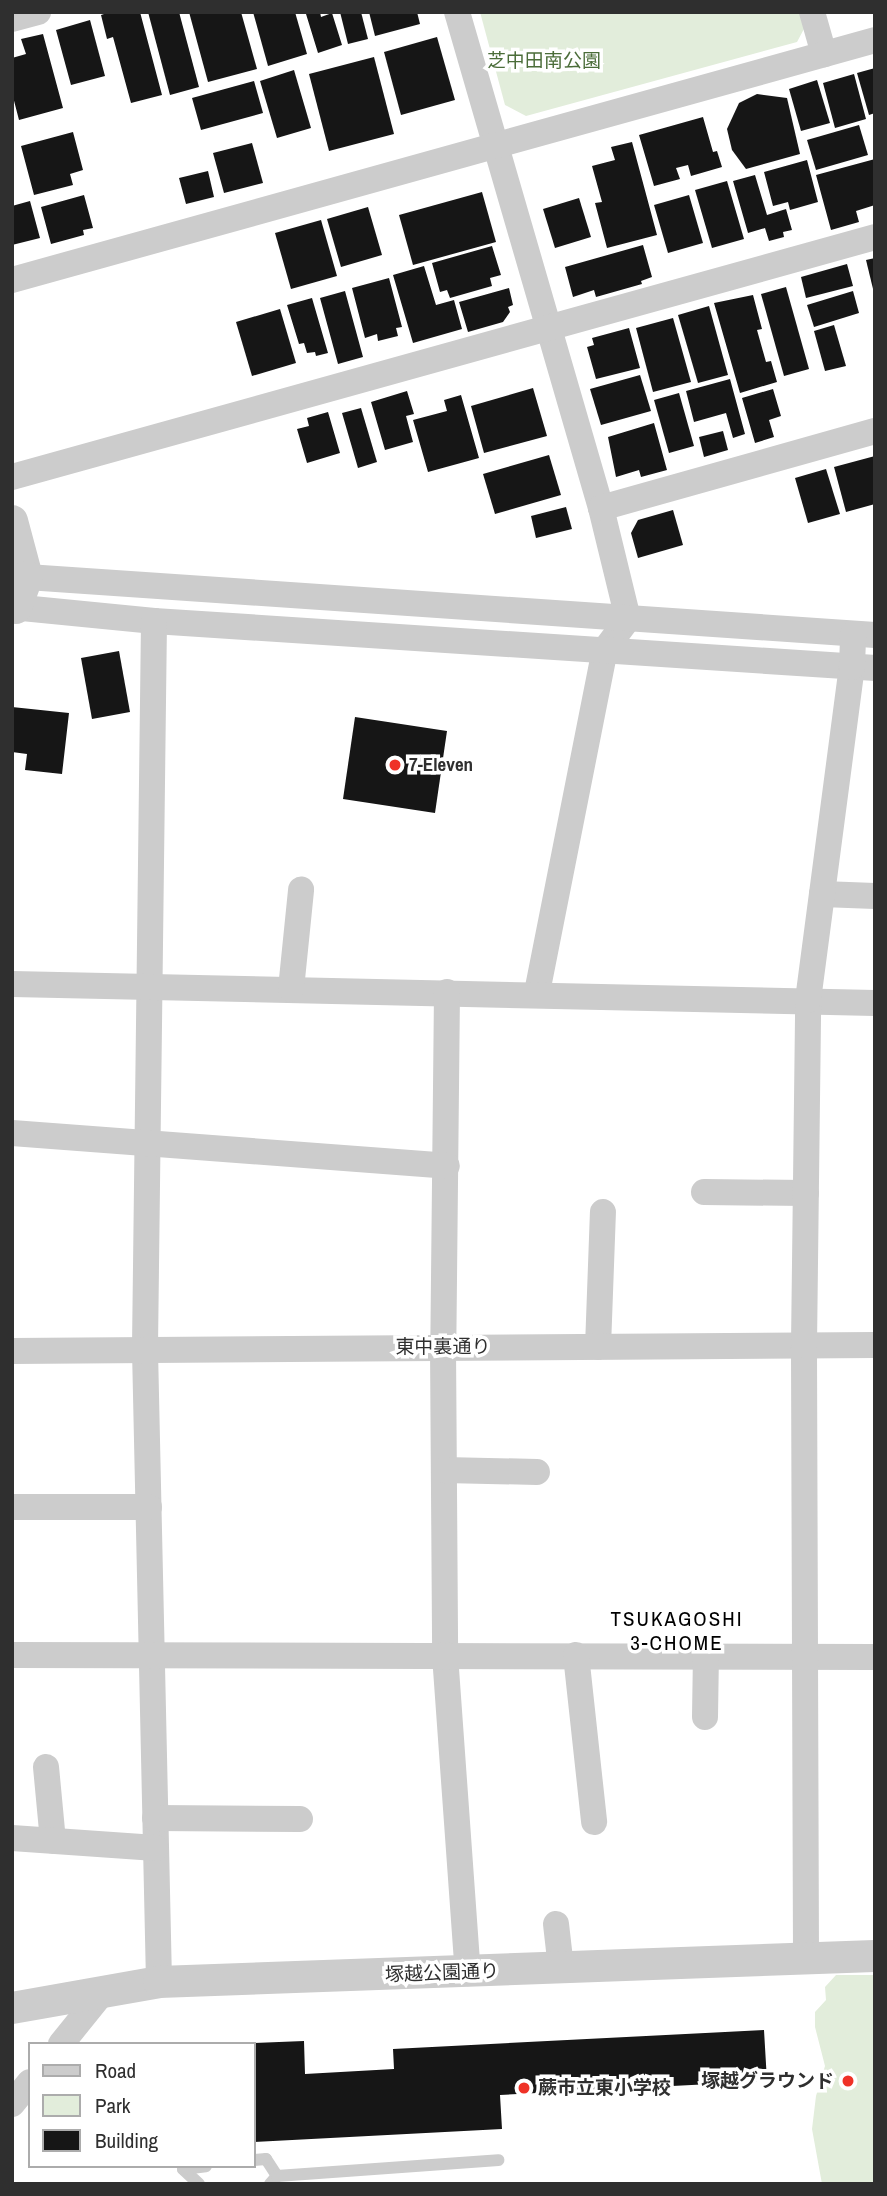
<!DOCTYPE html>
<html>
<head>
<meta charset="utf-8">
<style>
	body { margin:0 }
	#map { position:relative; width:887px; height:2196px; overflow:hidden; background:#fff; font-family:"Archivo Narrow","Noto Sans JP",sans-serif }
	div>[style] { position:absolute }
	.green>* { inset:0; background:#e2eddb }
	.building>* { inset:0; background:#161616 }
	.service>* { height:12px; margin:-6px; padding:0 6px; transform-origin:6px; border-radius:6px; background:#ccc }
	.minor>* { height:26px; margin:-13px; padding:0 13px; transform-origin:13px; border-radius:13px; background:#ccc }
	.tertiary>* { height:32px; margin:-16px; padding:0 16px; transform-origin:16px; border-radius:16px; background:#ccc }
	.dots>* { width:19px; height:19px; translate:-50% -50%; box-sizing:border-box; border:4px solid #fff; border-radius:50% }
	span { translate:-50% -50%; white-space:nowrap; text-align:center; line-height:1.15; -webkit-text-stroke:7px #fff; paint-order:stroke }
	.park-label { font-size:19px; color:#4b6d39 }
	.poi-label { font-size:19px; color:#2f2f2f; font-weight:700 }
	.left { translate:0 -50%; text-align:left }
	.right { translate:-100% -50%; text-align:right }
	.street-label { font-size:19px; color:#2f2f2f }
	.neighbourhood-label { font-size:21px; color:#000; letter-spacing:2px }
	.frame { position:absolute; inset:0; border:14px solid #2f2f2f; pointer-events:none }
	.legend { position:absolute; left:28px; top:2042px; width:228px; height:126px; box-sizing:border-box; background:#fff; border:2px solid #acacac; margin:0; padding:9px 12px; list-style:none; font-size:21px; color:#2f2f2f }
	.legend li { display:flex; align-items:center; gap:14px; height:35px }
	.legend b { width:35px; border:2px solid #acacac }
</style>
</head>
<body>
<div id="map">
	<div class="green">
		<div style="clip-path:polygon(480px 12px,801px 12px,805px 27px,797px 42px,526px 116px,505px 105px)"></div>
		<div style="clip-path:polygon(836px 1975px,875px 1975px,875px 2184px,822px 2184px,812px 2129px,816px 2096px,825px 2066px,815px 2027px,815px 2012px,826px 2000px,825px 1987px)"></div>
	</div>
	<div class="building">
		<div style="clip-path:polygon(110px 12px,140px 12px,162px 95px,131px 103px,113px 37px,107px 39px,101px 15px)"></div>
		<div style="clip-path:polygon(148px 12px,179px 12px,199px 87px,170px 95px)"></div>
		<div style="clip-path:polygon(189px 12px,241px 12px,257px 69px,208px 82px)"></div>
		<div style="clip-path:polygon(253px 12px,295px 12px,307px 54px,268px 66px)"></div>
		<div style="clip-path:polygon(314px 12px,320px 12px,321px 17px,332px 13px,342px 45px,318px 53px,306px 14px)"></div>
		<div style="clip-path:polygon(340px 12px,361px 12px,368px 39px,348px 44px)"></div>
		<div style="clip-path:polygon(369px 12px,417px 12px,420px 24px,375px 36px)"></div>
		<div style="clip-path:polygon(90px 20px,105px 76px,71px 85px,56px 30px)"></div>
		<div style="clip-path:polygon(43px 34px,63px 108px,19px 120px,12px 93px,12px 58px,26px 54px,21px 39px)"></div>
		<div style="clip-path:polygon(437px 37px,455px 100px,401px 115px,384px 52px)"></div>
		<div style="clip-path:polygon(374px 57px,394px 134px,329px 151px,309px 74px)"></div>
		<div style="clip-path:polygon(875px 68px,875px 113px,869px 115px,857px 73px)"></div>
		<div style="clip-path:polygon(294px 70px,311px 128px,277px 138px,260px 81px)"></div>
		<div style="clip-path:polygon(854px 74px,866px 119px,835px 128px,823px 83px)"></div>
		<div style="clip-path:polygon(817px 80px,830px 123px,801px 131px,789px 89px)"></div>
		<div style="clip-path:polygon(254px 81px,263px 113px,201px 130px,192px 98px)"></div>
		<div style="clip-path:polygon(757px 94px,787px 98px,800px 154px,746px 169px,732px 150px,727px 129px,739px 103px)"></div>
		<div style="clip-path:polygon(703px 117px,713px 152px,717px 151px,722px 167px,691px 176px,688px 165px,676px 168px,680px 179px,654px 186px,639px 135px)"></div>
		<div style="clip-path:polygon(859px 125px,868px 155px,816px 170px,807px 140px)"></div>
		<div style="clip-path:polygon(73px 132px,83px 170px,70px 174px,73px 185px,34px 195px,21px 146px)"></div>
		<div style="clip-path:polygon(632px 142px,657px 235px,607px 248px,595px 203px,602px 202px,592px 166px,615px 160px,611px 147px)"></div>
		<div style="clip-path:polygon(252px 143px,263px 183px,224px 193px,213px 153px)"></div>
		<div style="clip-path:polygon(875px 159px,875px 205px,856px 211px,859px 222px,831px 230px,816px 175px)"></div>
		<div style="clip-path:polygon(807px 160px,818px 202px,790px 210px,788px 202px,773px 206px,764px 172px)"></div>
		<div style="clip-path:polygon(208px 171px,214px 197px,186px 204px,179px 178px)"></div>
		<div style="clip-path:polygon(755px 175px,767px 215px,786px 209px,792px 230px,783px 232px,784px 237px,769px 241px,765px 228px,748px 233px,733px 181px)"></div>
		<div style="clip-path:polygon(727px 181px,744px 239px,712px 248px,695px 190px)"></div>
		<div style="clip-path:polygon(482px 192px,496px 242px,413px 265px,399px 215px)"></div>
		<div style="clip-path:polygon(84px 195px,93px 228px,83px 230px,84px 235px,51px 244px,41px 207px)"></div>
		<div style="clip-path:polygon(689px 195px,703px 243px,668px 253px,654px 205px)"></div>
		<div style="clip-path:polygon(579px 198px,591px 237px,555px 248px,543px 209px)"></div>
		<div style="clip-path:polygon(30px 201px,40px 238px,12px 245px,12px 206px)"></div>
		<div style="clip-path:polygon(368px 207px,382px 255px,341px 267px,327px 219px)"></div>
		<div style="clip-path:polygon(321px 220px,337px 276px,291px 289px,275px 233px)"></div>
		<div style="clip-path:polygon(643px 245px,652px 277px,641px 281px,642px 284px,596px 297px,594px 290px,573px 297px,565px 267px)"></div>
		<div style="clip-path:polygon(492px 246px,501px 275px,490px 278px,492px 286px,450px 298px,447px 290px,440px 292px,432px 263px)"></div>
		<div style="clip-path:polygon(875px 258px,875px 293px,874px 293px,866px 260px)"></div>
		<div style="clip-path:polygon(847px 264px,853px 286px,806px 298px,801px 277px)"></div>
		<div style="clip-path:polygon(424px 266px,436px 305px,454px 300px,462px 329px,413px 343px,393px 275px)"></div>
		<div style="clip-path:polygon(389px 278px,402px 327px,396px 328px,398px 336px,378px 341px,377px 334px,365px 338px,352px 288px)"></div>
		<div style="clip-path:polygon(786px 287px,809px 369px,784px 376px,761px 294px)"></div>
		<div style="clip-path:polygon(509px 288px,513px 305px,508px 307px,510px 312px,503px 322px,468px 332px,459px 302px)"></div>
		<div style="clip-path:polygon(345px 291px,363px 357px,338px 364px,320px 298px)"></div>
		<div style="clip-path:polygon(853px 291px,859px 313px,814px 327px,807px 305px)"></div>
		<div style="clip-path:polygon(753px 295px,762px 329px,757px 330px,766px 362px,771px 361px,777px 382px,740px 393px,714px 303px)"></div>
		<div style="clip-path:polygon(312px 298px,328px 353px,316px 356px,315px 352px,307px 353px,304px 343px,299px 344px,287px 305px)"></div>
		<div style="clip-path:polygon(709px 306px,728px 375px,698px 383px,678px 315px)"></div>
		<div style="clip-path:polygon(280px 309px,296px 363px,252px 376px,236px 322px)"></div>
		<div style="clip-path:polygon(673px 318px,691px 382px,653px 392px,636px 328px)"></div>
		<div style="clip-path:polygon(834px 325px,846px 366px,825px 371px,814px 331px)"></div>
		<div style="clip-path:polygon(629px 328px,640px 368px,596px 379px,587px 347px,594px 345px,592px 338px)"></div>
		<div style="clip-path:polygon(640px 375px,651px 411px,601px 425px,590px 389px)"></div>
		<div style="clip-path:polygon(730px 379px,745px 434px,733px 438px,726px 413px,694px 422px,686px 391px)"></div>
		<div style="clip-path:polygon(533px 388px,547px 436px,484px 453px,471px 406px)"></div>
		<div style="clip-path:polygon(773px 389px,781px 416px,769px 420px,774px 437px,755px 443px,742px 398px)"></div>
		<div style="clip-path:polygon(407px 391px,414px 414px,406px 416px,413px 442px,385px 450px,371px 402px)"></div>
		<div style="clip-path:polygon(679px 393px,694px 446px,669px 453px,654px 400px)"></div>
		<div style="clip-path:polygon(461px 395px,479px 458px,428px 472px,413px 420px,447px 411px,444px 400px)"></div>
		<div style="clip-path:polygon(361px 408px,377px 462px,358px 468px,342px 413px)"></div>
		<div style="clip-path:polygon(328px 412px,340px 453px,307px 463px,297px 429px,309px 426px,307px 418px)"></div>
		<div style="clip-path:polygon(654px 423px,667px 470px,641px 477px,639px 470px,616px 477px,608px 437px)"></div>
		<div style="clip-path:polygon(723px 431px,728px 450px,704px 457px,699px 437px)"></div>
		<div style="clip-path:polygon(549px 455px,561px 495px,495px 514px,483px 474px)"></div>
		<div style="clip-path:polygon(875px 456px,875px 504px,846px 512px,834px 467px)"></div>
		<div style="clip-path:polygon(826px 469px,840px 514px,808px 523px,795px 478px)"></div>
		<div style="clip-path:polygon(566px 507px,572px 529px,536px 538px,531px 516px)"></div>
		<div style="clip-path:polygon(673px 510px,683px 545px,638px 558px,631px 533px,638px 520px)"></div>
		<div style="clip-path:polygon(119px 651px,130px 712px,92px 719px,81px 658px)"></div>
		<div style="clip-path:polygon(12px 707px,69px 713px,62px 774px,25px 770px,27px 754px,12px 752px)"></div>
		<div style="clip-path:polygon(355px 717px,447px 731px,435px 813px,343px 799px)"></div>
		<div style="clip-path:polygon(764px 2030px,767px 2081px,500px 2095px,502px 2129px,254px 2142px,254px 2043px,304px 2041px,305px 2074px,394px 2069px,393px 2049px)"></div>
	</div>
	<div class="service">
		<div style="left:254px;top:2160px;width:12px;rotate:-5deg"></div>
		<div style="left:266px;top:2159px;width:20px;rotate:57deg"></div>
		<div style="left:199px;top:2184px;width:22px;rotate:-137deg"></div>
		<div style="left:183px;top:2169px;width:23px;rotate:-7deg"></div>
		<div style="left:270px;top:2184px;width:11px;rotate:-49deg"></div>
		<div style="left:277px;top:2176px;width:222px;rotate:-4.1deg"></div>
	</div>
	<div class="minor">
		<div style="left:457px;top:12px;width:516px;rotate:73.81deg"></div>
		<div style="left:601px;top:508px;width:114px;rotate:76.3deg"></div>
		<div style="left:628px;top:619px;width:38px;rotate:127deg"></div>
		<div style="left:605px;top:649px;width:352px;rotate:101.2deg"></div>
		<div style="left:812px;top:12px;width:44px;rotate:74.1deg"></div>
		<div style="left:12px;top:19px;width:27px;rotate:-15deg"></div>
		<div style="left:12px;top:280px;width:896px;rotate:-15.54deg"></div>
		<div style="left:12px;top:477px;width:896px;rotate:-15.54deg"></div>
		<div style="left:601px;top:508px;width:285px;rotate:-15.7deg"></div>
		<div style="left:12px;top:573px;width:16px;rotate:15deg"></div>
		<div style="left:27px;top:577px;width:850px;rotate:3.91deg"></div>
		<div style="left:12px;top:607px;width:143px;rotate:5.6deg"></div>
		<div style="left:154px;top:621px;width:723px;rotate:3.73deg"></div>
		<div style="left:154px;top:621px;width:729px;rotate:90.71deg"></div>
		<div style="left:145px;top:1350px;width:632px;rotate:88.73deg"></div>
		<div style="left:822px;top:894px;width:53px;rotate:2.2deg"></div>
		<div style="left:12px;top:984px;width:863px;rotate:1.26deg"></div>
		<div style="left:291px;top:989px;width:100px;rotate:-84.2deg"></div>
		<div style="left:447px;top:992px;width:355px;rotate:90.6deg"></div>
		<div style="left:443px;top:1347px;width:308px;rotate:89.6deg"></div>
		<div style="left:445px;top:1655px;width:319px;rotate:85.9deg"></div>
		<div style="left:12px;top:1133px;width:436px;rotate:4.3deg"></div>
		<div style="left:704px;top:1192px;width:102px;rotate:0.6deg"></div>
		<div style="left:598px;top:1347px;width:135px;rotate:-87.9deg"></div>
		<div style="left:12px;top:1351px;width:863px;rotate:-0.4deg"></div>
		<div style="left:444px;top:1470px;width:93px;rotate:1.2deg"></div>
		<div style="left:12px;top:1507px;width:137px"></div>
		<div style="left:12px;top:1655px;width:863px;rotate:0.13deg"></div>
		<div style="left:576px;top:1655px;width:168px;rotate:83.8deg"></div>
		<div style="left:705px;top:1717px;width:62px;rotate:-89.1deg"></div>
		<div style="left:46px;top:1767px;width:74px;rotate:84.6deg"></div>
		<div style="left:155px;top:1818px;width:145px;rotate:0.4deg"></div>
		<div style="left:12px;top:1838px;width:144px;rotate:4deg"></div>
		<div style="left:556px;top:1924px;width:44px;rotate:83.5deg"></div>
		<div style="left:806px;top:1956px;width:611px;rotate:-90.19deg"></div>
		<div style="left:804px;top:1345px;width:345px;rotate:-89.3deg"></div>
		<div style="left:808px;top:1000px;width:336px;rotate:-82.5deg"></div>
		<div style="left:852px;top:667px;width:33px;rotate:-88deg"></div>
		<div style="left:61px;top:2044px;width:67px;rotate:-51.1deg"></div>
		<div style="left:12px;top:2104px;width:28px;rotate:-51deg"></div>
	</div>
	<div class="tertiary">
		<div style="left:12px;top:521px;width:58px;rotate:75deg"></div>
		<div style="left:27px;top:577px;width:33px;rotate:110deg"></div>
		<div style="left:12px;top:2008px;width:149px;rotate:-10deg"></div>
		<div style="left:159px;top:1982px;width:716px;rotate:-2.08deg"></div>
	</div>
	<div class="dots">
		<div style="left:395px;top:765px;background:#ef3227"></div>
		<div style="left:848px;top:2081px;background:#ef3227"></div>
		<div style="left:524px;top:2088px;background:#ef3227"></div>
	</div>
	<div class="park-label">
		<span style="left:544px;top:61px">芝中田南公園</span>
	</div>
	<div class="poi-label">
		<span class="left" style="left:409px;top:765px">7-Eleven</span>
		<span class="right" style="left:834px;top:2081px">塚越グラウンド</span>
		<span class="left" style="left:538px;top:2088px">蕨市立東小学校</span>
	</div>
	<div class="street-label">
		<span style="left:443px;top:1347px">東中裏通り</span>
		<span style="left:442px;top:1973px;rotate:-2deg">塚越公園通り</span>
	</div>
	<div class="neighbourhood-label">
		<span style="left:677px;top:1631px">TSUKAGOSHI<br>3-CHOME</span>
	</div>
	<div class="frame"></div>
	<ul class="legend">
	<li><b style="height:9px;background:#ccc"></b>Road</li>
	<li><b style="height:19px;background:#e2eddb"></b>Park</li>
	<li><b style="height:19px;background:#161616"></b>Building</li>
	</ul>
</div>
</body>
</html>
